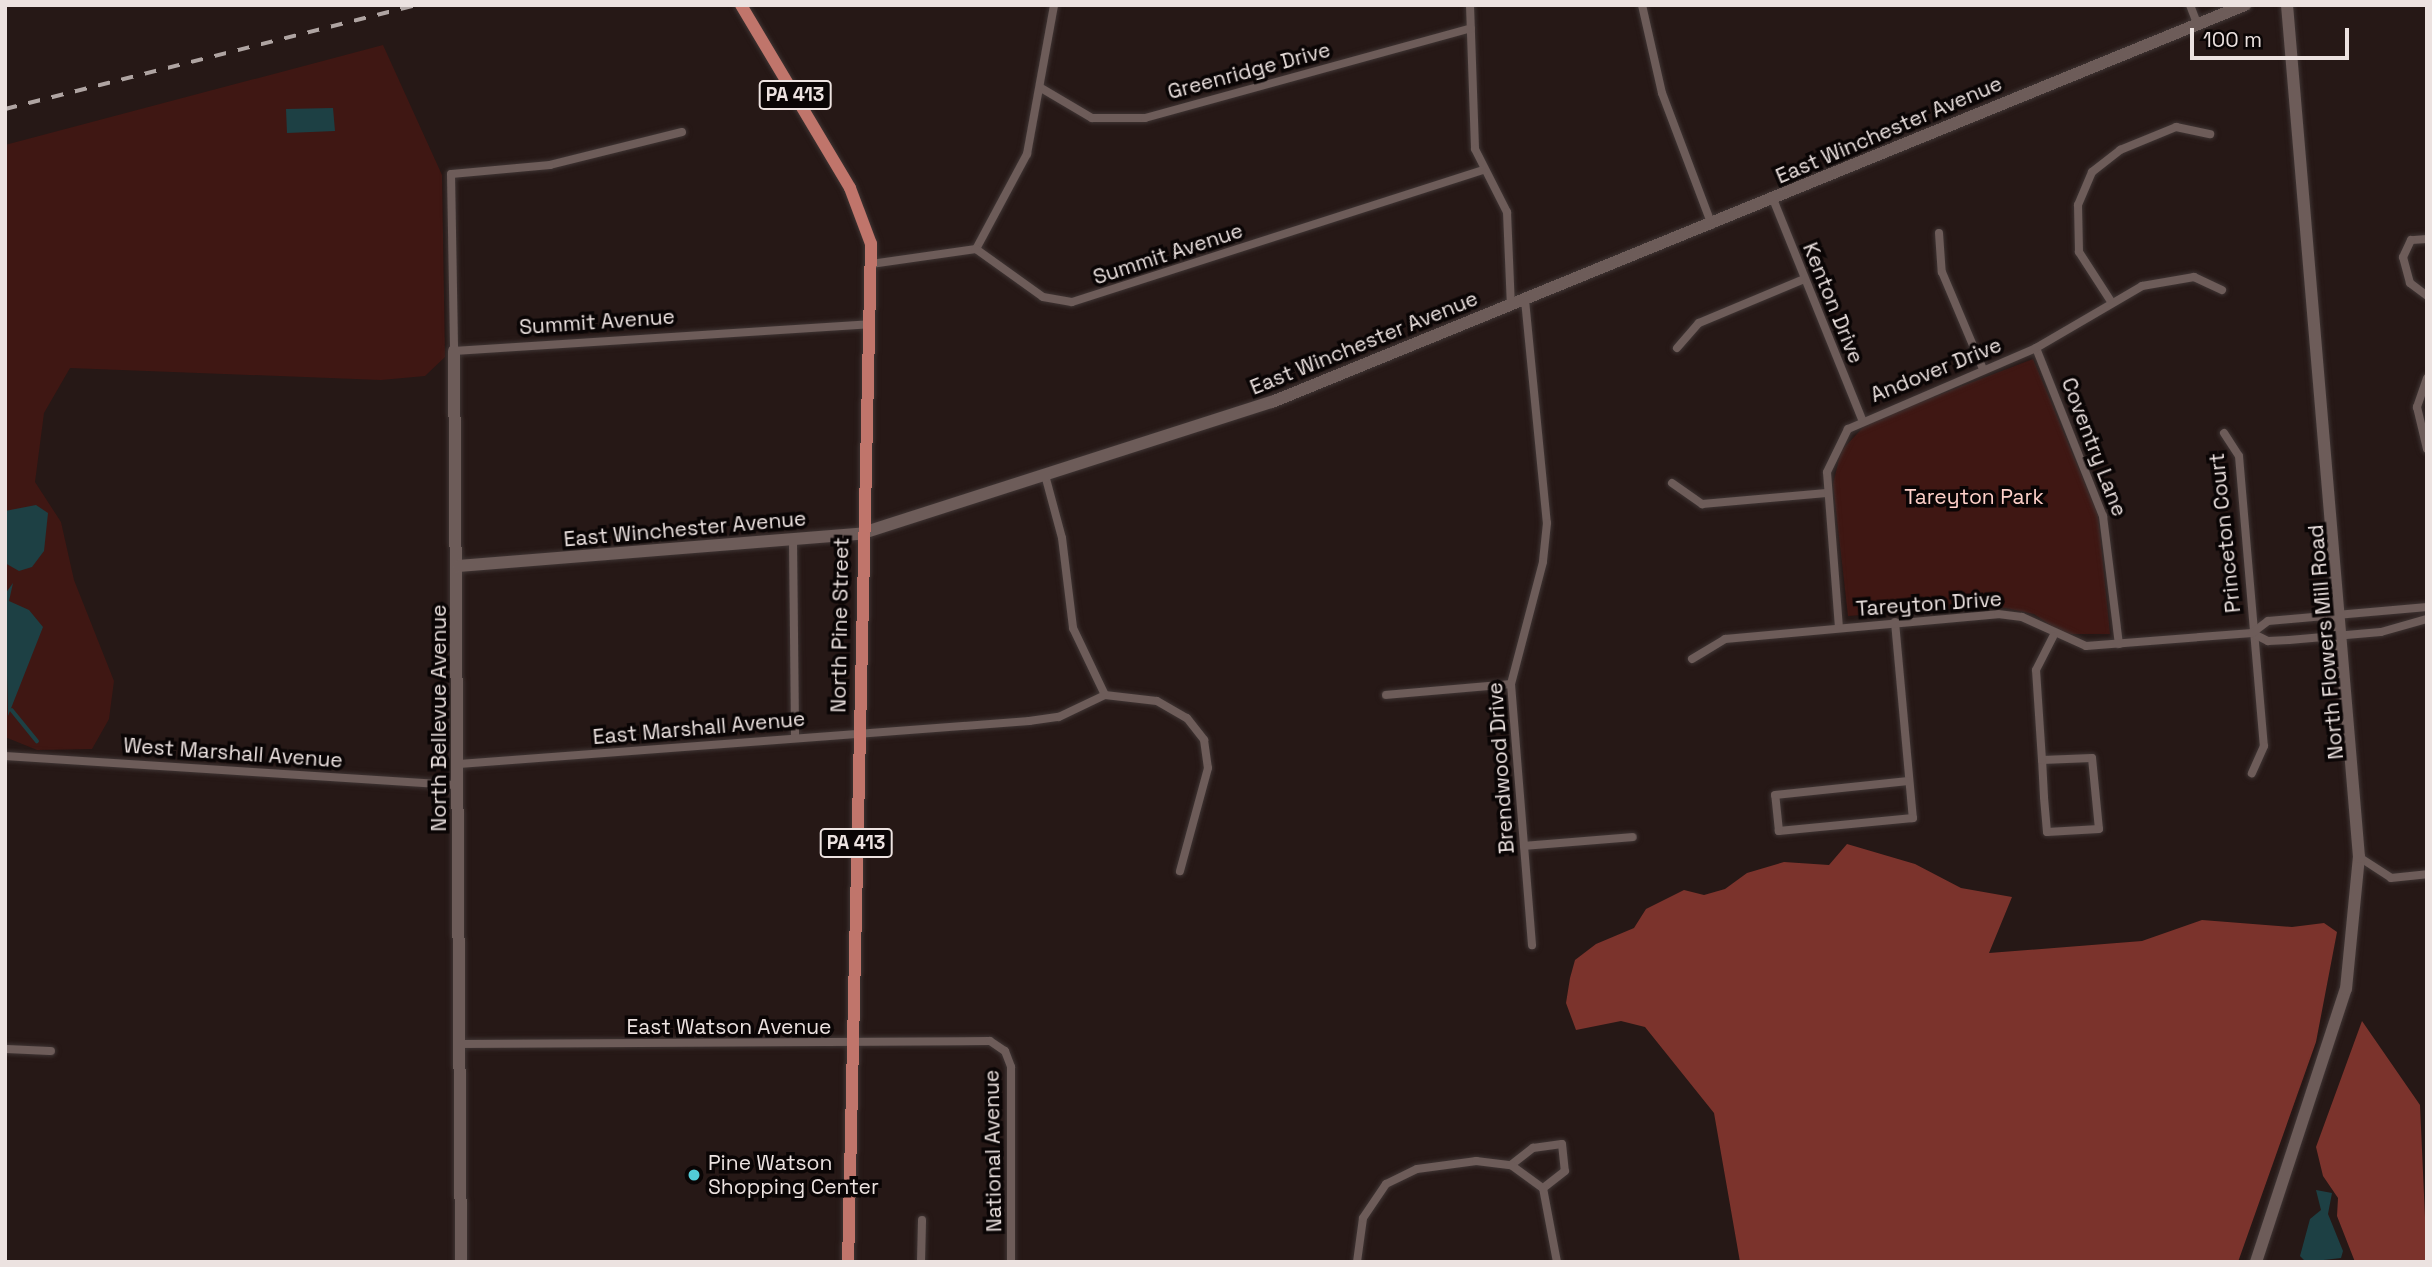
<!DOCTYPE html>
<html>
<head>
<meta charset="utf-8">
<style>
	body { margin:0 }
	#map { position:relative; width:2432px; height:1267px; overflow:hidden; background:#261816; font-family:"Space Grotesk",sans-serif }
	div>[style] { position:absolute }
	.green>* { inset:0; background:#3f1713 }
	.forest>* { inset:0; background:#7b332c }
	.water>* { inset:0; background:#1d4044 }
	.stream>* { height:3.5px; margin:-1.75px; padding:0 1.75px; transform-origin:1.75px; border-radius:1.75px; background:#1d4044 }
	.roads { filter:drop-shadow(0 0 2px #3f3534) drop-shadow(0 0 2px #3f3534) }
	.street>* { height:8px; margin:-4px; padding:0 4px; transform-origin:4px; border-radius:4px; background:#6d5c59 }
	.secondary>* { height:12px; margin:-6px; padding:0 6px; transform-origin:6px; border-radius:6px; background:#6d5c59 }
	.primary>* { height:12px; margin:-6px; padding:0 6px; transform-origin:6px; border-radius:6px; background:#c0756b }
	.rail>* { height:3.5px; margin-top:-1.75px; transform-origin:0; background:repeating-linear-gradient(90deg,#afa4a2 0 12px,transparent 0 24px) }
	.dots>* { width:19px; height:19px; translate:-50% -50%; box-sizing:border-box; border:4px solid #0a0505; border-radius:50% }
	span { translate:-50% -50%; white-space:nowrap; text-align:center; line-height:1.15; -webkit-text-stroke:7px #0a0505; paint-order:stroke }
	.shield-label span { padding:2px 5px; background:#0a0505; border:2px solid; border-radius:5px; -webkit-text-stroke-width:0 }
	.shield-label { font-size:19px; color:#ece2e0; font-weight:700 }
	.street-label { font-size:21px; color:#ece2e0 }
	.park-label { font-size:21px; color:#fed0c9 }
	.poi-label { font-size:21px; color:#ece2e0 }
	.left { translate:0 -50%; text-align:left }
	.frame { position:absolute; inset:0; border:7px solid #ece2e0; pointer-events:none }
	.scale { position:absolute; left:2190px; top:28px; width:159px; height:32px; box-sizing:border-box; border:4px solid #ece2e0; border-top:0; padding-left:9px; font-size:21px; line-height:24px; white-space:nowrap; color:#ece2e0; -webkit-text-stroke:5px #0a0505; paint-order:stroke }
</style>
</head>
<body>
<div id="map">
	<div class="green">
		<div style="clip-path:polygon(383px 45px,442px 175px,445px 357px,425px 376px,381px 380px,70px 368px,44px 413px,35px 482px,61px 522px,74px 580px,114px 681px,109px 719px,92px 749px,37px 750px,5px 737px,5px 145px)"></div>
		<div style="clip-path:polygon(2033px 359px,2098px 515px,2110px 634px,2063px 634px,2034px 614px,1996px 606px,1848px 616px,1833px 484px,1841px 451px,1868px 422px)"></div>
	</div>
	<div class="forest">
		<div style="clip-path:polygon(1847px 844px,1915px 864px,1961px 888px,2012px 897px,1989px 953px,2142px 941px,2202px 920px,2292px 927px,2324px 923px,2337px 932px,2316px 1042px,2238px 1262px,1740px 1262px,1714px 1113px,1645px 1027px,1621px 1021px,1576px 1030px,1566px 1003px,1570px 978px,1575px 960px,1596px 944px,1634px 928px,1646px 909px,1684px 890px,1704px 895px,1725px 889px,1747px 873px,1784px 862px,1829px 865px)"></div>
		<div style="clip-path:polygon(2362px 1021px,2420px 1105px,2427px 1262px,2355px 1262px,2337px 1216px,2338px 1198px,2323px 1176px,2316px 1147px)"></div>
	</div>
	<div class="water">
		<div style="clip-path:polygon(333px 108px,335px 131px,287px 133px,286px 109px)"></div>
		<div style="clip-path:polygon(36px 505px,48px 513px,44px 551px,32px 567px,19px 571px,5px 563px,5px 511px)"></div>
		<div style="clip-path:polygon(13px 583px,9px 601px,29px 610px,43px 627px,8px 716px,5px 594px)"></div>
		<div style="clip-path:polygon(2316px 1190px,2332px 1193px,2328px 1214px,2343px 1251px,2341px 1258px,2306px 1262px,2300px 1256px,2310px 1219px,2321px 1210px)"></div>
	</div>
	<div class="stream">
		<div style="left:12px;top:710px;width:40px;rotate:51deg"></div>
	</div>
	<div class="roads">
		<div class="street">
			<div style="left:1470px;top:5px;width:144px;rotate:88deg"></div>
			<div style="left:1475px;top:149px;width:71px;rotate:63.1deg"></div>
			<div style="left:1507px;top:212px;width:94px;rotate:87.6deg"></div>
			<div style="left:1642px;top:5px;width:90px;rotate:77.2deg"></div>
			<div style="left:1662px;top:93px;width:141px;rotate:69.3deg"></div>
			<div style="left:2190px;top:5px;width:22px;rotate:69deg"></div>
			<div style="left:1041px;top:88px;width:59px;rotate:30.5deg"></div>
			<div style="left:1092px;top:118px;width:53px"></div>
			<div style="left:1145px;top:118px;width:338px;rotate:-15.4deg"></div>
			<div style="left:682px;top:132px;width:136px;rotate:166deg"></div>
			<div style="left:550px;top:165px;width:99px;rotate:174.8deg"></div>
			<div style="left:451px;top:174px;width:177px;rotate:89deg"></div>
			<div style="left:454px;top:351px;width:416px;rotate:-3.7deg"></div>
			<div style="left:1773px;top:199px;width:237px;rotate:68deg"></div>
			<div style="left:1939px;top:233px;width:39px;rotate:86deg"></div>
			<div style="left:1942px;top:272px;width:105px;rotate:67.1deg"></div>
			<div style="left:2427px;top:239px;width:16px;rotate:176deg"></div>
			<div style="left:2411px;top:240px;width:19px;rotate:115deg"></div>
			<div style="left:2403px;top:257px;width:27px;rotate:75deg"></div>
			<div style="left:2410px;top:283px;width:21px;rotate:37deg"></div>
			<div style="left:976px;top:249px;width:108px;rotate:-61.8deg"></div>
			<div style="left:1027px;top:154px;width:151px;rotate:-79.7deg"></div>
			<div style="left:871px;top:264px;width:106px;rotate:-8.1deg"></div>
			<div style="left:976px;top:249px;width:82px;rotate:35.6deg"></div>
			<div style="left:1043px;top:297px;width:29px;rotate:10deg"></div>
			<div style="left:1072px;top:302px;width:431px;rotate:-17.8deg"></div>
			<div style="left:1525px;top:300px;width:224px;rotate:84.4deg"></div>
			<div style="left:1547px;top:523px;width:39px;rotate:96deg"></div>
			<div style="left:1543px;top:562px;width:126px;rotate:104.7deg"></div>
			<div style="left:1511px;top:684px;width:262px;rotate:85.4deg"></div>
			<div style="left:2112px;top:303px;width:61px;rotate:-122.9deg"></div>
			<div style="left:2079px;top:252px;width:47px;rotate:-91.2deg"></div>
			<div style="left:2078px;top:205px;width:36px;rotate:-67deg"></div>
			<div style="left:2092px;top:172px;width:36px;rotate:-38deg"></div>
			<div style="left:2120px;top:150px;width:61px;rotate:-22.3deg"></div>
			<div style="left:2176px;top:127px;width:35px;rotate:12deg"></div>
			<div style="left:1677px;top:348px;width:33px;rotate:-49deg"></div>
			<div style="left:1699px;top:323px;width:114px;rotate:-22.7deg"></div>
			<div style="left:2036px;top:348px;width:181px;rotate:68.3deg"></div>
			<div style="left:2103px;top:516px;width:129px;rotate:82.9deg"></div>
			<div style="left:2427px;top:378px;width:31px;rotate:109deg"></div>
			<div style="left:2417px;top:407px;width:43px;rotate:76.6deg"></div>
			<div style="left:2224px;top:433px;width:27px;rotate:57deg"></div>
			<div style="left:2239px;top:456px;width:291px;rotate:85.1deg"></div>
			<div style="left:2264px;top:746px;width:30px;rotate:114deg"></div>
			<div style="left:1045px;top:475px;width:65px;rotate:74.9deg"></div>
			<div style="left:1062px;top:538px;width:91px;rotate:83deg"></div>
			<div style="left:1073px;top:628px;width:74px;rotate:64.5deg"></div>
			<div style="left:1105px;top:695px;width:52px;rotate:6.6deg"></div>
			<div style="left:1157px;top:701px;width:34px;rotate:30deg"></div>
			<div style="left:1187px;top:718px;width:28px;rotate:52deg"></div>
			<div style="left:1204px;top:740px;width:28px;rotate:82deg"></div>
			<div style="left:1208px;top:768px;width:107px;rotate:105.2deg"></div>
			<div style="left:1672px;top:483px;width:37px;rotate:35deg"></div>
			<div style="left:1702px;top:504px;width:125px;rotate:-5deg"></div>
			<div style="left:793px;top:540px;width:197px;rotate:89.4deg"></div>
			<div style="left:1895px;top:622px;width:197px;rotate:84.8deg"></div>
			<div style="left:1913px;top:818px;width:135px;rotate:174.5deg"></div>
			<div style="left:1779px;top:831px;width:36px;rotate:-96deg"></div>
			<div style="left:1775px;top:795px;width:134px;rotate:-6deg"></div>
			<div style="left:1839px;top:628px;width:156px;rotate:-94.4deg"></div>
			<div style="left:1827px;top:472px;width:48px;rotate:-64deg"></div>
			<div style="left:1848px;top:429px;width:205px;rotate:-23.3deg"></div>
			<div style="left:2036px;top:348px;width:123px;rotate:-30.3deg"></div>
			<div style="left:2142px;top:286px;width:53px;rotate:-9.8deg"></div>
			<div style="left:2194px;top:277px;width:31px;rotate:25deg"></div>
			<div style="left:2252px;top:633px;width:18px;rotate:27deg"></div>
			<div style="left:2268px;top:641px;width:21px;rotate:-3deg"></div>
			<div style="left:2289px;top:640px;width:92px;rotate:-5deg"></div>
			<div style="left:2381px;top:632px;width:48px;rotate:-15.8deg"></div>
			<div style="left:1692px;top:659px;width:39px;rotate:-31deg"></div>
			<div style="left:1725px;top:639px;width:274px;rotate:-5.2deg"></div>
			<div style="left:1998px;top:614px;width:24px;rotate:7deg"></div>
			<div style="left:2022px;top:617px;width:70px;rotate:24.4deg"></div>
			<div style="left:2086px;top:646px;width:167px;rotate:-4.5deg"></div>
			<div style="left:2252px;top:633px;width:20px;rotate:-37deg"></div>
			<div style="left:2268px;top:621px;width:160px;rotate:-5deg"></div>
			<div style="left:1386px;top:695px;width:125px;rotate:-5deg"></div>
			<div style="left:5px;top:756px;width:454px;rotate:3.7deg"></div>
			<div style="left:2042px;top:760px;width:50px;rotate:-2.3deg"></div>
			<div style="left:2092px;top:758px;width:71px;rotate:84.4deg"></div>
			<div style="left:2099px;top:829px;width:52px;rotate:176.7deg"></div>
			<div style="left:2047px;top:832px;width:35px;rotate:-95deg"></div>
			<div style="left:2044px;top:797px;width:37px;rotate:-93deg"></div>
			<div style="left:2042px;top:760px;width:90px;rotate:-93.8deg"></div>
			<div style="left:2036px;top:670px;width:38px;rotate:-63deg"></div>
			<div style="left:459px;top:764px;width:572px;rotate:-4.31deg"></div>
			<div style="left:1029px;top:721px;width:30px;rotate:-8deg"></div>
			<div style="left:1059px;top:717px;width:51px;rotate:-25.6deg"></div>
			<div style="left:1524px;top:846px;width:109px;rotate:-4.7deg"></div>
			<div style="left:2359px;top:857px;width:38px;rotate:33deg"></div>
			<div style="left:2391px;top:878px;width:36px;rotate:-6deg"></div>
			<div style="left:458px;top:1044px;width:532px;rotate:-0.32deg"></div>
			<div style="left:990px;top:1041px;width:18px;rotate:34deg"></div>
			<div style="left:1005px;top:1051px;width:17px;rotate:69deg"></div>
			<div style="left:1011px;top:1067px;width:195px;rotate:90deg"></div>
			<div style="left:5px;top:1049px;width:46px;rotate:2.5deg"></div>
			<div style="left:1511px;top:1165px;width:28px;rotate:-38deg"></div>
			<div style="left:1533px;top:1148px;width:29px;rotate:-8deg"></div>
			<div style="left:1562px;top:1144px;width:27px;rotate:84deg"></div>
			<div style="left:1565px;top:1171px;width:28px;rotate:142deg"></div>
			<div style="left:921px;top:1262px;width:42px;rotate:-88.6deg"></div>
			<div style="left:1357px;top:1262px;width:44px;rotate:-82.2deg"></div>
			<div style="left:1363px;top:1218px;width:41px;rotate:-55.9deg"></div>
			<div style="left:1386px;top:1184px;width:34px;rotate:-26deg"></div>
			<div style="left:1417px;top:1169px;width:60px;rotate:-7.7deg"></div>
			<div style="left:1476px;top:1161px;width:35px;rotate:7deg"></div>
			<div style="left:1511px;top:1165px;width:39px;rotate:36deg"></div>
			<div style="left:1543px;top:1188px;width:75px;rotate:79.3deg"></div>
		</div>
		<div class="secondary">
			<div style="left:454px;top:351px;width:911px;rotate:89.56deg"></div>
			<div style="left:458px;top:566px;width:403px;rotate:-4.6deg"></div>
			<div style="left:860px;top:534px;width:433px;rotate:-17.8deg"></div>
			<div style="left:1272px;top:402px;width:1051px;rotate:-22.2deg"></div>
			<div style="left:2256px;top:1262px;width:287px;rotate:-71.8deg"></div>
			<div style="left:2346px;top:989px;width:133px;rotate:-84.4deg"></div>
			<div style="left:2359px;top:857px;width:855px;rotate:-94.83deg"></div>
		</div>
		<div class="primary">
			<div style="left:741px;top:5px;width:213px;rotate:59.2deg"></div>
			<div style="left:850px;top:188px;width:60px;rotate:69.4deg"></div>
			<div style="left:871px;top:244px;width:1018px;rotate:91.29deg"></div>
		</div>
	</div>
	<div class="rail">
		<div style="left:5px;top:109px;width:425px;rotate:-14.2deg"></div>
	</div>
	<div class="dots">
		<div style="left:694px;top:1175px;background:#52cbd7"></div>
	</div>
	<div class="shield-label">
		<span style="left:795px;top:95px">PA 413</span>
		<span style="left:856px;top:843px">PA 413</span>
	</div>
	<div class="street-label">
		<span style="left:1249px;top:71px;rotate:-15deg">Greenridge Drive</span>
		<span style="left:1889px;top:130px;rotate:-23deg">East Winchester Avenue</span>
		<span style="left:1168px;top:254px;rotate:-18deg">Summit Avenue</span>
		<span style="left:1833px;top:303px;rotate:68deg">Kenton Drive</span>
		<span style="left:597px;top:322px;rotate:-4deg">Summit Avenue</span>
		<span style="left:1364px;top:343px;rotate:-22deg">East Winchester Avenue</span>
		<span style="left:1936px;top:370px;rotate:-22deg">Andover Drive</span>
		<span style="left:2094px;top:447px;rotate:69deg">Coventry Lane</span>
		<span style="left:685px;top:529px;rotate:-5deg">East Winchester Avenue</span>
		<span style="left:2225px;top:533px;rotate:-96deg">Princeton Court</span>
		<span style="left:1929px;top:604px;rotate:-4deg">Tareyton Drive</span>
		<span style="left:840px;top:625px;rotate:-89deg">North Pine Street</span>
		<span style="left:2326px;top:642px;rotate:-95deg">North Flowers Mill Road</span>
		<span style="left:439px;top:718px;rotate:-90deg">North Bellevue Avenue</span>
		<span style="left:699px;top:728px;rotate:-5deg">East Marshall Avenue</span>
		<span style="left:233px;top:753px;rotate:4deg">West Marshall Avenue</span>
		<span style="left:1501px;top:768px;rotate:-94deg">Brendwood Drive</span>
		<span style="left:729px;top:1027px">East Watson Avenue</span>
		<span style="left:993px;top:1151px;rotate:-91deg">National Avenue</span>
	</div>
	<div class="park-label">
		<span style="left:1974px;top:497px">Tareyton Park</span>
	</div>
	<div class="poi-label">
		<span class="left" style="left:708px;top:1175px">Pine Watson<br>Shopping Center</span>
	</div>
	<div class="frame"></div>
	<div class="scale">100 m</div>
</div>
</body>
</html>
